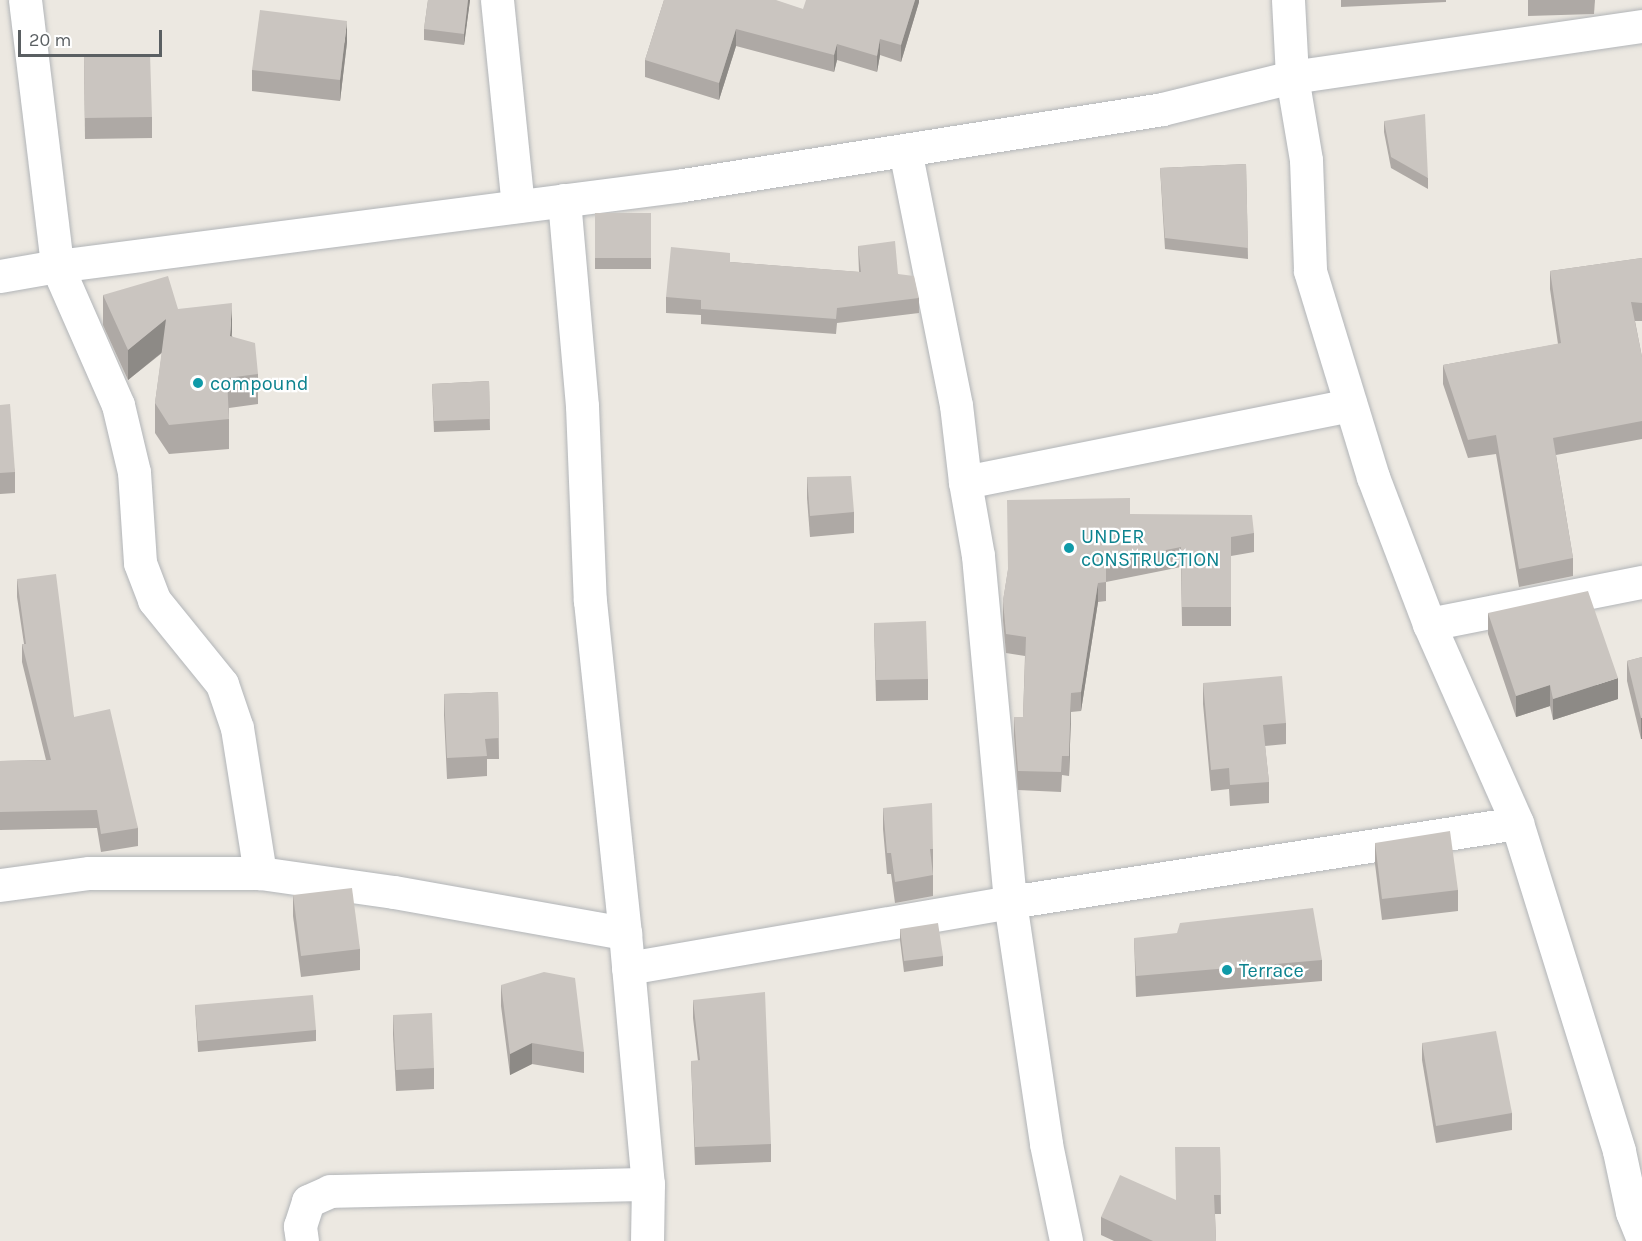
<!DOCTYPE html>
<html>
<head>
<meta charset="utf-8">
<style>
	body { margin:0 }
	#map { position:relative; width:1642px; height:1241px; overflow:hidden; background:#ece8e1; font-family:Karla,sans-serif }
	div>[style] { position:absolute }
	.roads { filter:drop-shadow(0 0 2px #b2b5b8) drop-shadow(0 0 2px #b2b5b8) }
	.street>* { height:33px; margin:-16.5px; padding:0 16.5px; transform-origin:16.5px; border-radius:16.5px; background:#fff }
	.wall>* { inset:0; background:#aea9a5 }
	.shaded-wall>* { inset:0; background:#8d8a86 }
	.building>* { inset:0; background:#cac5c0 }
	.dots>* { width:16px; height:16px; translate:-50% -50%; box-sizing:border-box; border:3px solid #fff; border-radius:50% }
	span { translate:-50% -50%; white-space:nowrap; text-align:center; line-height:1.15; -webkit-text-stroke:4.5px #fff; paint-order:stroke }
	.culture-label { font-size:20px; color:#0d838f }
	.left { translate:0 -50%; text-align:left }
	.scale { position:absolute; left:18px; top:30px; width:144px; height:27px; box-sizing:border-box; border:3px solid #5a5f62; border-top:0; padding-left:8px; font-size:18px; line-height:21px; white-space:nowrap; color:#5a5f62; -webkit-text-stroke:4px #fff; paint-order:stroke }
</style>
</head>
<body>
<div id="map">
	<div class="roads">
		<div class="street">
			<div style="left:25px;top:0;width:268px;rotate:83.1deg"></div>
			<div style="left:57px;top:266px;width:152px;rotate:66.3deg"></div>
			<div style="left:118px;top:405px;width:69px;rotate:76.6deg"></div>
			<div style="left:134px;top:472px;width:91px;rotate:86.2deg"></div>
			<div style="left:140px;top:563px;width:40px;rotate:69deg"></div>
			<div style="left:154px;top:600px;width:108px;rotate:51deg"></div>
			<div style="left:222px;top:684px;width:46px;rotate:71.2deg"></div>
			<div style="left:237px;top:728px;width:147px;rotate:81deg"></div>
			<div style="left:497px;top:0;width:207px;rotate:84.2deg"></div>
			<div style="left:1288px;top:0;width:77px;rotate:87deg"></div>
			<div style="left:1292px;top:77px;width:84px;rotate:80.4deg"></div>
			<div style="left:1306px;top:160px;width:111px;rotate:87.9deg"></div>
			<div style="left:1310px;top:271px;width:215px;rotate:73deg"></div>
			<div style="left:1373px;top:477px;width:157px;rotate:69.1deg"></div>
			<div style="left:1429px;top:624px;width:218px;rotate:66.1deg"></div>
			<div style="left:1517px;top:823px;width:343px;rotate:72.7deg"></div>
			<div style="left:1619px;top:1151px;width:62px;rotate:78deg"></div>
			<div style="left:1632px;top:1212px;width:27px;rotate:68deg"></div>
			<div style="left:905px;top:150px;width:260px;rotate:78.7deg"></div>
			<div style="left:956px;top:405px;width:78px;rotate:83.3deg"></div>
			<div style="left:965px;top:482px;width:75px;rotate:80deg"></div>
			<div style="left:978px;top:556px;width:347px;rotate:84.7deg"></div>
			<div style="left:1010px;top:902px;width:245px;rotate:81.5deg"></div>
			<div style="left:1046px;top:1144px;width:99px;rotate:78.3deg"></div>
			<div style="left:564px;top:200px;width:207px;rotate:85deg"></div>
			<div style="left:582px;top:406px;width:195px;rotate:87.7deg"></div>
			<div style="left:590px;top:601px;width:334px;rotate:84deg"></div>
			<div style="left:625px;top:933px;width:252px;rotate:84.8deg"></div>
			<div style="left:648px;top:1184px;width:57px;rotate:91deg"></div>
			<div style="left:0;top:276px;width:58px;rotate:-10deg"></div>
			<div style="left:57px;top:266px;width:631px;rotate:-7.37deg"></div>
			<div style="left:683px;top:185px;width:485px;rotate:-9deg"></div>
			<div style="left:1162px;top:109px;width:134px;rotate:-13.8deg"></div>
			<div style="left:1292px;top:77px;width:354px;rotate:-8.3deg"></div>
			<div style="left:965px;top:482px;width:393px;rotate:-11.3deg"></div>
			<div style="left:1429px;top:624px;width:217px;rotate:-11.2deg"></div>
			<div style="left:0;top:885px;width:90px;rotate:-7.7deg"></div>
			<div style="left:89px;top:873px;width:171px"></div>
			<div style="left:260px;top:873px;width:135px;rotate:8.1deg"></div>
			<div style="left:394px;top:892px;width:235px;rotate:10.1deg"></div>
			<div style="left:628px;top:968px;width:388px;rotate:-9.8deg"></div>
			<div style="left:1010px;top:902px;width:513px;rotate:-8.86deg"></div>
			<div style="left:302px;top:1241px;width:15px;rotate:-98deg"></div>
			<div style="left:300px;top:1226px;width:26px;rotate:-72deg"></div>
			<div style="left:308px;top:1201px;width:24px;rotate:-24deg"></div>
			<div style="left:330px;top:1191px;width:318px;rotate:-1.3deg"></div>
		</div>
	</div>
	<div class="wall">
		<div style="clip-path:polygon(428px 0,470px 0,464px 45px,424px 40px,424px 29px)"></div>
		<div style="clip-path:polygon(664px 0,803px 9px,919px 0,919px 2px,901px 62px,880px 55px,877px 72px,837px 60px,834px 72px,736px 46px,719px 100px,645px 77px,645px 60px)"></div>
		<div style="clip-path:polygon(1341px 0,1446px 0,1446px 2px,1341px 7px)"></div>
		<div style="clip-path:polygon(1528px 0,1595px 0,1594px 14px,1528px 16px)"></div>
		<div style="clip-path:polygon(347px 42px,340px 101px,252px 91px,252px 70px)"></div>
		<div style="clip-path:polygon(84px 56px,152px 117px,152px 138px,85px 139px)"></div>
		<div style="clip-path:polygon(1384px 121px,1428px 178px,1428px 189px,1391px 168px,1384px 132px)"></div>
		<div style="clip-path:polygon(1246px 164px,1248px 259px,1165px 249px,1160px 168px)"></div>
		<div style="clip-path:polygon(595px 213px,651px 213px,651px 269px,595px 269px)"></div>
		<div style="clip-path:polygon(858px 246px,898px 274px,919px 298px,919px 313px,837px 323px,836px 334px,701px 324px,701px 315px,666px 313px,666px 297px,730px 262px,859px 272px)"></div>
		<div style="clip-path:polygon(1642px 258px,1642px 321px,1635px 321px,1642px 357px,1642px 439px,1556px 455px,1573px 558px,1573px 576px,1519px 587px,1496px 454px,1468px 458px,1443px 384px,1443px 365px,1558px 344px,1550px 289px,1550px 271px)"></div>
		<div style="clip-path:polygon(103px 295px,178px 309px,232px 336px,258px 374px,258px 404px,229px 408px,229px 449px,169px 454px,155px 433px,155px 403px,162px 353px,128px 380px,103px 325px)"></div>
		<div style="clip-path:polygon(489px 381px,490px 430px,434px 432px,432px 384px)"></div>
		<div style="clip-path:polygon(0 405px,15px 472px,15px 493px,0 494px)"></div>
		<div style="clip-path:polygon(807px 477px,854px 512px,854px 533px,810px 537px,807px 498px)"></div>
		<div style="clip-path:polygon(1130px 514px,1254px 533px,1254px 552px,1231px 556px,1231px 626px,1182px 626px,1181px 567px,1106px 582px,1106px 601px,1098px 602px,1081px 711px,1071px 712px,1069px 776px,1062px 775px,1061px 792px,1018px 790px,1014px 736px,1014px 717px,1023px 717px,1025px 656px,1006px 653px,1003px 620px,1003px 601px,1008px 570px)"></div>
		<div style="clip-path:polygon(17px 579px,74px 717px,138px 828px,138px 846px,101px 852px,97px 828px,0 830px,0 761px,46px 760px,22px 662px,22px 644px,24px 644px,17px 597px)"></div>
		<div style="clip-path:polygon(1488px 613px,1618px 699px,1553px 720px,1550px 706px,1516px 717px,1488px 634px)"></div>
		<div style="clip-path:polygon(874px 623px,928px 679px,928px 700px,876px 701px)"></div>
		<div style="clip-path:polygon(1642px 657px,1642px 739px,1641px 739px,1627px 681px,1627px 661px)"></div>
		<div style="clip-path:polygon(1203px 683px,1286px 723px,1286px 744px,1265px 746px,1269px 782px,1269px 803px,1230px 806px,1229px 789px,1211px 791px,1203px 704px)"></div>
		<div style="clip-path:polygon(498px 692px,499px 759px,487px 759px,487px 776px,447px 779px,444px 715px,444px 694px)"></div>
		<div style="clip-path:polygon(883px 808px,933px 849px,933px 896px,895px 903px,891px 874px,887px 874px,883px 829px)"></div>
		<div style="clip-path:polygon(1375px 843px,1458px 890px,1458px 911px,1382px 920px,1375px 864px)"></div>
		<div style="clip-path:polygon(293px 895px,360px 949px,360px 970px,301px 977px,293px 916px)"></div>
		<div style="clip-path:polygon(900px 929px,943px 956px,943px 966px,904px 972px,900px 940px)"></div>
		<div style="clip-path:polygon(1134px 938px,1322px 960px,1322px 981px,1136px 997px)"></div>
		<div style="clip-path:polygon(501px 985px,584px 1052px,584px 1073px,532px 1064px,510px 1075px,501px 1006px)"></div>
		<div style="clip-path:polygon(693px 1000px,771px 1144px,771px 1162px,695px 1165px,691px 1061px,698px 1061px,693px 1018px)"></div>
		<div style="clip-path:polygon(195px 1005px,316px 1030px,316px 1041px,198px 1052px)"></div>
		<div style="clip-path:polygon(393px 1015px,434px 1068px,434px 1089px,396px 1091px,393px 1035px)"></div>
		<div style="clip-path:polygon(1422px 1043px,1512px 1113px,1512px 1130px,1436px 1143px,1422px 1060px)"></div>
		<div style="clip-path:polygon(1220px 1147px,1221px 1214px,1215px 1214px,1216px 1241px,1114px 1241px,1101px 1235px,1101px 1217px,1176px 1200px)"></div>
	</div>
	<div class="shaded-wall">
		<div style="clip-path:polygon(468px 0,470px 0,464px 45px,464px 34px)"></div>
		<div style="clip-path:polygon(915px 0,919px 0,919px 2px,901px 62px,901px 45px)"></div>
		<div style="clip-path:polygon(347px 21px,347px 42px,340px 101px,340px 80px)"></div>
		<div style="clip-path:polygon(736px 29px,736px 46px,719px 100px,719px 83px)"></div>
		<div style="clip-path:polygon(880px 39px,880px 55px,877px 72px,877px 56px)"></div>
		<div style="clip-path:polygon(837px 44px,837px 60px,834px 72px,834px 55px)"></div>
		<div style="clip-path:polygon(232px 303px,232px 332px,230px 366px,230px 336px)"></div>
		<div style="clip-path:polygon(166px 319px,166px 349px,128px 380px,128px 350px)"></div>
		<div style="clip-path:polygon(1098px 583px,1098px 602px,1081px 711px,1081px 692px)"></div>
		<div style="clip-path:polygon(1618px 678px,1618px 699px,1553px 720px,1553px 699px)"></div>
		<div style="clip-path:polygon(1550px 685px,1550px 706px,1516px 717px,1516px 696px)"></div>
		<div style="clip-path:polygon(1071px 693px,1071px 712px,1069px 776px,1069px 756px)"></div>
		<div style="clip-path:polygon(1641px 718px,1642px 718px,1642px 739px,1641px 739px)"></div>
		<div style="clip-path:polygon(532px 1043px,532px 1064px,510px 1075px,510px 1054px)"></div>
	</div>
	<div class="building">
		<div style="clip-path:polygon(428px 0,468px 0,464px 34px,424px 29px)"></div>
		<div style="clip-path:polygon(664px 0,776px 0,803px 9px,806px 0,915px 0,901px 45px,880px 39px,877px 56px,837px 44px,834px 55px,736px 29px,719px 83px,645px 60px)"></div>
		<div style="clip-path:polygon(260px 10px,347px 21px,340px 80px,252px 70px)"></div>
		<div style="clip-path:polygon(150px 54px,152px 117px,85px 118px,84px 56px)"></div>
		<div style="clip-path:polygon(1425px 114px,1428px 178px,1391px 157px,1384px 121px)"></div>
		<div style="clip-path:polygon(1246px 164px,1248px 248px,1165px 238px,1160px 168px)"></div>
		<div style="clip-path:polygon(595px 213px,651px 213px,651px 258px,595px 258px)"></div>
		<div style="clip-path:polygon(895px 241px,898px 274px,914px 276px,919px 298px,837px 308px,836px 319px,701px 309px,701px 300px,666px 297px,671px 247px,730px 253px,730px 262px,861px 272px,858px 246px)"></div>
		<div style="clip-path:polygon(1642px 258px,1642px 303px,1631px 302px,1642px 357px,1642px 421px,1553px 438px,1573px 558px,1519px 569px,1496px 435px,1468px 440px,1443px 365px,1561px 343px,1550px 271px)"></div>
		<div style="clip-path:polygon(168px 276px,178px 309px,232px 303px,230px 336px,255px 343px,258px 374px,227px 378px,229px 419px,169px 425px,155px 403px,166px 319px,128px 350px,103px 295px)"></div>
		<div style="clip-path:polygon(489px 381px,490px 419px,434px 421px,432px 384px)"></div>
		<div style="clip-path:polygon(10px 404px,15px 472px,0 473px,0 405px)"></div>
		<div style="clip-path:polygon(851px 476px,854px 512px,810px 516px,807px 477px)"></div>
		<div style="clip-path:polygon(1130px 498px,1130px 514px,1252px 515px,1254px 533px,1231px 537px,1231px 607px,1182px 607px,1181px 547px,1106px 562px,1106px 582px,1098px 583px,1081px 692px,1071px 693px,1069px 756px,1062px 756px,1061px 772px,1018px 771px,1014px 717px,1023px 717px,1026px 637px,1006px 634px,1003px 601px,1008px 569px,1007px 500px)"></div>
		<div style="clip-path:polygon(56px 574px,74px 717px,110px 709px,138px 828px,101px 834px,97px 810px,0 812px,0 761px,51px 760px,22px 644px,26px 644px,17px 579px)"></div>
		<div style="clip-path:polygon(1588px 591px,1618px 678px,1553px 699px,1550px 685px,1516px 696px,1488px 613px)"></div>
		<div style="clip-path:polygon(926px 621px,928px 679px,876px 680px,874px 623px)"></div>
		<div style="clip-path:polygon(1642px 657px,1642px 718px,1641px 718px,1627px 661px)"></div>
		<div style="clip-path:polygon(1282px 676px,1286px 723px,1263px 725px,1269px 782px,1230px 785px,1229px 768px,1211px 770px,1203px 683px)"></div>
		<div style="clip-path:polygon(498px 692px,499px 738px,485px 739px,487px 756px,447px 758px,444px 694px)"></div>
		<div style="clip-path:polygon(932px 803px,933px 849px,930px 849px,933px 875px,895px 882px,891px 853px,887px 853px,883px 808px)"></div>
		<div style="clip-path:polygon(1450px 831px,1458px 890px,1382px 899px,1375px 843px)"></div>
		<div style="clip-path:polygon(352px 888px,360px 949px,301px 956px,293px 895px)"></div>
		<div style="clip-path:polygon(1313px 908px,1322px 960px,1136px 976px,1134px 938px,1177px 933px,1180px 923px)"></div>
		<div style="clip-path:polygon(938px 923px,943px 956px,904px 961px,900px 929px)"></div>
		<div style="clip-path:polygon(544px 972px,575px 978px,584px 1052px,532px 1043px,510px 1054px,501px 985px)"></div>
		<div style="clip-path:polygon(765px 992px,771px 1144px,695px 1147px,691px 1061px,700px 1060px,693px 1000px)"></div>
		<div style="clip-path:polygon(313px 995px,316px 1030px,198px 1041px,195px 1005px)"></div>
		<div style="clip-path:polygon(432px 1013px,434px 1068px,396px 1070px,393px 1015px)"></div>
		<div style="clip-path:polygon(1496px 1031px,1512px 1113px,1436px 1126px,1422px 1043px)"></div>
		<div style="clip-path:polygon(1175px 1147px,1220px 1147px,1221px 1195px,1214px 1195px,1216px 1241px,1153px 1241px,1101px 1217px,1120px 1175px,1176px 1200px)"></div>
	</div>
	<div class="dots">
		<div style="left:198px;top:383px;background:#0f9aa8"></div>
		<div style="left:1069px;top:548px;background:#0f9aa8"></div>
		<div style="left:1227px;top:970px;background:#0f9aa8"></div>
	</div>
	<div class="culture-label">
		<span class="left" style="left:210px;top:383px">compound</span>
		<span class="left" style="left:1081px;top:548px">UNDER<br>cONSTRUCTION</span>
		<span class="left" style="left:1239px;top:970px">Terrace</span>
	</div>
	<div class="scale">20 m</div>
</div>
</body>
</html>
